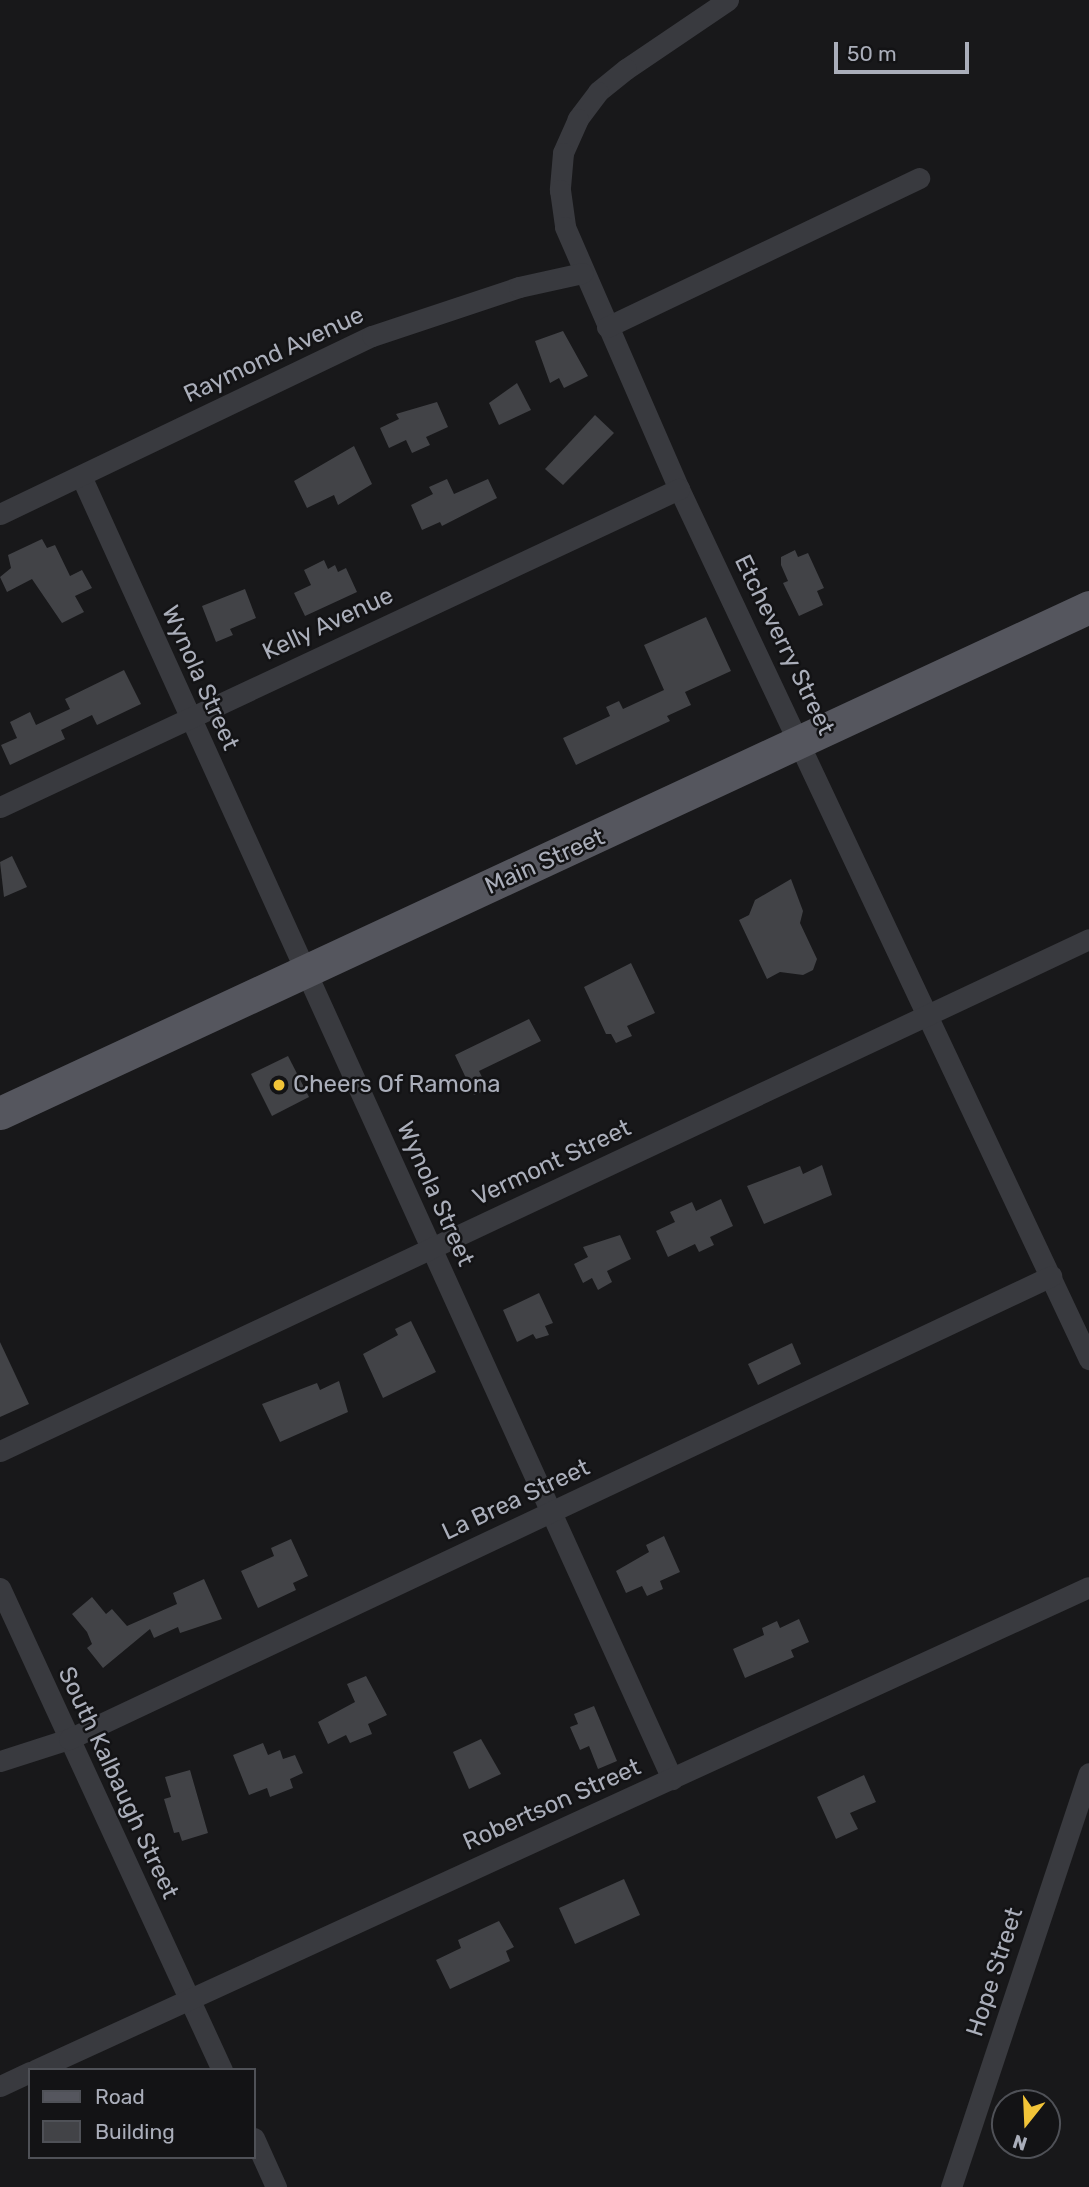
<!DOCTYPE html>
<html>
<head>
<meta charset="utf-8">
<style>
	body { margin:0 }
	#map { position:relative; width:1089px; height:2187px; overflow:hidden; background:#18181a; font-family:Rubik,sans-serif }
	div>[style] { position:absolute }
	.building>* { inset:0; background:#424347 }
	.minor>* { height:21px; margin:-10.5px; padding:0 10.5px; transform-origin:10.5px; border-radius:10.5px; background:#393a3f }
	.primary>* { height:33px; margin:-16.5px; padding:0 16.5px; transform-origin:16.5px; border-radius:16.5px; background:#55565e }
	.dots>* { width:19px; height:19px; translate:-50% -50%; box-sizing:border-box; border:4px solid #131315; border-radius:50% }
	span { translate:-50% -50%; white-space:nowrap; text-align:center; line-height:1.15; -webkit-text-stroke:5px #131315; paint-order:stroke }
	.street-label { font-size:24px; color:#aaaeba }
	.poi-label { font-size:24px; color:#aaaeba }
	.left { translate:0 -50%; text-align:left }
	.legend { position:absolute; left:28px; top:2068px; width:228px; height:91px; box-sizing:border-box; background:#131315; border:2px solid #4f5157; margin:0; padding:9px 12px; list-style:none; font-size:21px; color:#aaaeba }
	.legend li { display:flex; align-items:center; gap:14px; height:35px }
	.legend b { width:35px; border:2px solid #4f5157 }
	.north { position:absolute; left:991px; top:2089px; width:70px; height:70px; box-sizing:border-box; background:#131315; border:2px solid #4f5157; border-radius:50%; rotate:198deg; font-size:19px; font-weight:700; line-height:28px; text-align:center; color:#aaaeba }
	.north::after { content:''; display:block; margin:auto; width:24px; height:32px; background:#f2c438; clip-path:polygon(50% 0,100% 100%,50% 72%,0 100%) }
	.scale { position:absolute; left:834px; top:42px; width:135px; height:32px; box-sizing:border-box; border:4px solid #aaaeba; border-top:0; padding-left:9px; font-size:21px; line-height:24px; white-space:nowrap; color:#aaaeba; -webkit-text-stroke:5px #131315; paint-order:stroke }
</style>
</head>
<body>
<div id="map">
	<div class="building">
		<div style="clip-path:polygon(563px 331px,588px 376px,564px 388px,559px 378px,550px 383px,535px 341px)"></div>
		<div style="clip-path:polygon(517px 383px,531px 410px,499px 425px,489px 403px)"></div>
		<div style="clip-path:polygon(437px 402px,448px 427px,426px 437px,430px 445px,412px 453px,406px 440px,389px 448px,380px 428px,399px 419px,396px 414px)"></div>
		<div style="clip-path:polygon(595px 415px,614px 433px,563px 485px,545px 469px)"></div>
		<div style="clip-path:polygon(354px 446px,372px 484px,338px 505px,334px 495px,307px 508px,294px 481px)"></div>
		<div style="clip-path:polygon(447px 479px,454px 494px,488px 479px,497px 498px,442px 526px,440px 522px,422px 530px,411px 505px,433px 494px,429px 487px)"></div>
		<div style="clip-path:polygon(42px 539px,47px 548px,55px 545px,70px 576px,82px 570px,92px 588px,75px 596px,84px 612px,62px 623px,32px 579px,7px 592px,0 577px,11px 568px,8px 555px)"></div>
		<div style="clip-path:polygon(795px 550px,798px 557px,808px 553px,824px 588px,817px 591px,823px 605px,799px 616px,783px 583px,788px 581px,781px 565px,781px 557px)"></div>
		<div style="clip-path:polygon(324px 560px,328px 569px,335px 565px,338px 572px,346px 568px,357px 592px,305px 616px,294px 593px,311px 585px,304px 570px)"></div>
		<div style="clip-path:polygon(245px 589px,256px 618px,230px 629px,233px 635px,216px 642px,202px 606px)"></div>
		<div style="clip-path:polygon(706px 617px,731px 671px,685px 692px,691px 705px,667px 716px,670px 721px,576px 765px,563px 738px,610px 716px,606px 707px,619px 701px,623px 709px,664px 690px,644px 645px)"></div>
		<div style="clip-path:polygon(124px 670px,141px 704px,97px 725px,92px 715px,61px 730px,65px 739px,10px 765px,1px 745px,17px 738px,10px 722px,30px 712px,36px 725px,70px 709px,65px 699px)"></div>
		<div style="clip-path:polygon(12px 856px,27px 887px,4px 897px,0 862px)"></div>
		<div style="clip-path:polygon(791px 879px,803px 911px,800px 923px,817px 959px,813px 970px,803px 975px,780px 972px,767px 979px,739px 920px,749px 915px,755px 900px)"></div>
		<div style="clip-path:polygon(631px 963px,655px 1013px,627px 1026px,632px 1036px,616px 1043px,611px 1034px,606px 1034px,584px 987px)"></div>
		<div style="clip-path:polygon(529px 1019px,541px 1041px,479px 1071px,488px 1089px,474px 1095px,455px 1055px)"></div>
		<div style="clip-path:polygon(288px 1056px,309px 1097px,272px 1116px,251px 1074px)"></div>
		<div style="clip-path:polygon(822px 1165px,832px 1195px,764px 1224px,747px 1186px,800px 1166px,803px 1174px)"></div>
		<div style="clip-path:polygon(721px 1199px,733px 1226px,710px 1237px,714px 1245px,699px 1252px,695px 1244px,668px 1257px,656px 1231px,675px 1222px,670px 1212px,692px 1202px,696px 1211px)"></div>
		<div style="clip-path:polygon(620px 1235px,631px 1259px,607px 1271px,612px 1282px,598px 1290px,592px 1278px,583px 1283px,574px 1264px,588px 1257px,583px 1247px)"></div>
		<div style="clip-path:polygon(539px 1293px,553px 1323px,545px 1326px,549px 1335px,536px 1339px,533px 1334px,517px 1342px,503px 1310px)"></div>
		<div style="clip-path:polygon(411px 1321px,436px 1372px,383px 1398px,363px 1354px,398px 1335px,395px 1329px)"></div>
		<div style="clip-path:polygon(0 1342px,29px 1404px,0 1417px)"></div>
		<div style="clip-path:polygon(792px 1343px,801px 1364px,758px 1385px,748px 1364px)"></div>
		<div style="clip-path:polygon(339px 1381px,348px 1412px,280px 1442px,262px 1404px,317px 1383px,320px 1390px)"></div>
		<div style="clip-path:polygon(664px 1536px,680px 1572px,660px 1581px,663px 1589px,647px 1596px,642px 1586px,626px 1593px,616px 1571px,649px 1552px,646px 1545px)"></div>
		<div style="clip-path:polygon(291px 1539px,308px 1576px,293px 1583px,296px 1590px,258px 1608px,241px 1571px,274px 1556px,271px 1548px)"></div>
		<div style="clip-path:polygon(204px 1579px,222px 1619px,180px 1633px,178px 1627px,154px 1638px,150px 1629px,103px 1668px,87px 1648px,92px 1644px,87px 1632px,72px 1614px,92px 1597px,106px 1614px,112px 1609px,127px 1626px,177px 1604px,173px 1593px)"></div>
		<div style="clip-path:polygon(799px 1619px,809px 1642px,791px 1650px,794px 1657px,745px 1678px,733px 1649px,764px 1635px,762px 1628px,777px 1621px,780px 1628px)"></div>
		<div style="clip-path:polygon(366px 1676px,387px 1715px,368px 1724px,372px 1734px,350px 1743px,346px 1735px,328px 1744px,318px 1722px,355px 1702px,347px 1684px)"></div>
		<div style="clip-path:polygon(594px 1706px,617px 1761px,598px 1769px,589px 1746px,580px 1750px,570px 1727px,578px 1724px,574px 1714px)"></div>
		<div style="clip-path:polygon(481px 1739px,501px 1774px,469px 1789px,453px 1752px)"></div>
		<div style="clip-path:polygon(263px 1743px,268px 1755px,280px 1750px,283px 1759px,295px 1755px,303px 1773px,290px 1779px,293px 1788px,270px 1797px,267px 1788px,249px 1795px,233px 1755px)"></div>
		<div style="clip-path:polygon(190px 1770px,208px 1833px,182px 1841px,179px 1832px,174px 1833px,164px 1799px,171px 1797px,165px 1777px)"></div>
		<div style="clip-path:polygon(864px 1775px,876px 1802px,850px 1813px,858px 1829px,836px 1839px,817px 1797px)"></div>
		<div style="clip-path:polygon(624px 1879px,640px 1915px,575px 1944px,559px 1908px)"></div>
		<div style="clip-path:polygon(499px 1921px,514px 1947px,506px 1951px,510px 1961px,450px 1989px,436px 1960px,461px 1948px,458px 1940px)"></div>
	</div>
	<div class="minor">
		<div style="left:728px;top:0;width:123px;rotate:145.9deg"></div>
		<div style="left:626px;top:69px;width:36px;rotate:141deg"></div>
		<div style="left:598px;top:92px;width:34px;rotate:127deg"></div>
		<div style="left:578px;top:119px;width:37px;rotate:114deg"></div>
		<div style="left:563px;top:153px;width:37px;rotate:95deg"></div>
		<div style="left:560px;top:190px;width:37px;rotate:82deg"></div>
		<div style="left:565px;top:227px;width:286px;rotate:66.5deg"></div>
		<div style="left:679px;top:489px;width:962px;rotate:64.77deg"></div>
		<div style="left:607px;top:327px;width:346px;rotate:-25.5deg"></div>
		<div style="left:81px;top:476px;width:1431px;rotate:65.6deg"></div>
		<div style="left:0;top:514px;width:412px;rotate:-25.6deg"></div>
		<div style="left:372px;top:336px;width:155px;rotate:-18.4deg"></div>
		<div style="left:519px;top:287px;width:65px;rotate:-12.5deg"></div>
		<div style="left:0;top:807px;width:750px;rotate:-25.1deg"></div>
		<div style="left:0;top:1451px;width:1203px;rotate:-25.18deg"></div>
		<div style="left:0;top:1588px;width:531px;rotate:65.27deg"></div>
		<div style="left:0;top:1761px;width:72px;rotate:-17.7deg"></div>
		<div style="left:69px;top:1739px;width:1086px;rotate:-25.24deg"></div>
		<div style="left:35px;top:2070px;width:1159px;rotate:-24.62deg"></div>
		<div style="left:0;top:2086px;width:33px;rotate:-25deg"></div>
		<div style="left:254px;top:2138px;width:54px;rotate:65.8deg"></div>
		<div style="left:951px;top:2187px;width:436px;rotate:-71.6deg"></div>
	</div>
	<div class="primary">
		<div style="left:0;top:1113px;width:1201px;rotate:-24.92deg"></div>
	</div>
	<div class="dots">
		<div style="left:279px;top:1085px;background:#f2c438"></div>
	</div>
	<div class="street-label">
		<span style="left:274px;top:355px;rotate:-25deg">Raymond Avenue</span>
		<span style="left:328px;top:624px;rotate:-25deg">Kelly Avenue</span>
		<span style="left:784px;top:645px;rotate:64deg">Etcheverry Street</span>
		<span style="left:200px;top:678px;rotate:66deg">Wynola Street</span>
		<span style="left:545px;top:862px;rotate:-24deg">Main Street</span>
		<span style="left:552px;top:1163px;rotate:-25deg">Vermont Street</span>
		<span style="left:435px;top:1194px;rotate:66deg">Wynola Street</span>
		<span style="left:516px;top:1500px;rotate:-25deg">La Brea Street</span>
		<span style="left:118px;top:1783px;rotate:65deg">South Kalbaugh Street</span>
		<span style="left:552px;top:1805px;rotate:-24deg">Robertson Street</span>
		<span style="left:995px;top:1972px;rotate:-72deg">Hope Street</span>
	</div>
	<div class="poi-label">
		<span class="left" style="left:293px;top:1085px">Cheers Of Ramona</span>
	</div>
	<ul class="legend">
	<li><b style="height:9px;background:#55565e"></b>Road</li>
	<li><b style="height:19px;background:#424347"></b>Building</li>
	</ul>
	<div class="north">N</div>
	<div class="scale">50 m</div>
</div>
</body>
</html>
